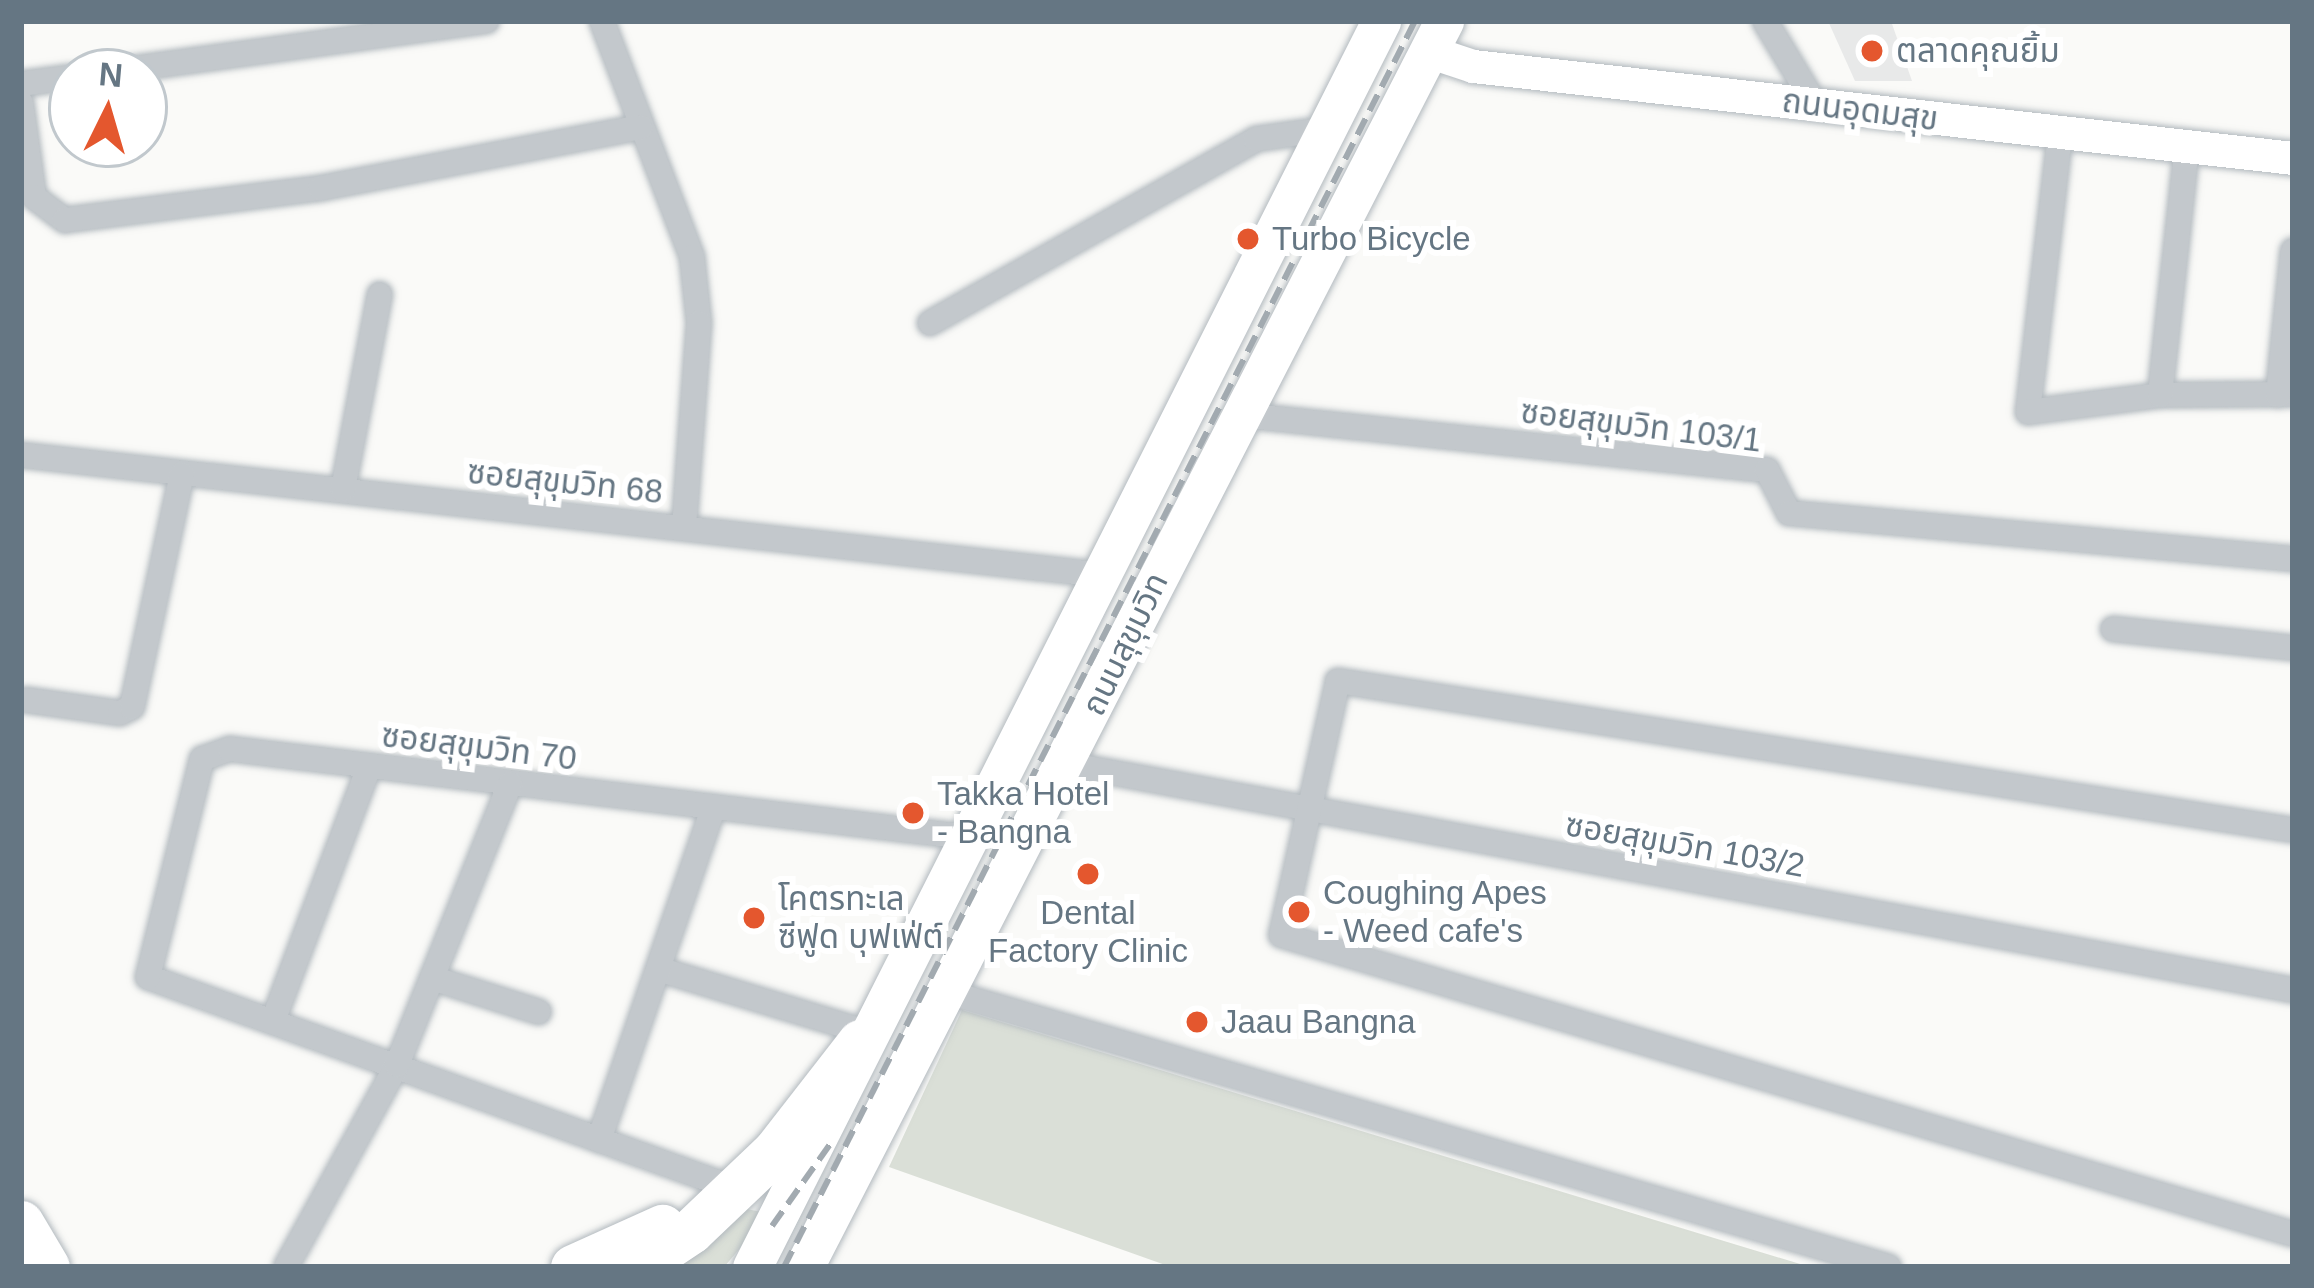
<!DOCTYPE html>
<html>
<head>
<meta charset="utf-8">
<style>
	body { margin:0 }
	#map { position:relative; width:2314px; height:1288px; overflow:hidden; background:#fafaf8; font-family:Helvetica,"Noto Sans Thai",sans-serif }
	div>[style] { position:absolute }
	.built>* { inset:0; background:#e8e9e9 }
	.green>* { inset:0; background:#dadfd7 }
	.roads { filter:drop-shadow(0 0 3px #b3babf) drop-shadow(0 0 3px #b3babf) }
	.street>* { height:24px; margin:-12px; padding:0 12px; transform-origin:12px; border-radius:12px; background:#c3c8cc }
	.secondary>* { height:33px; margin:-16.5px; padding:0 16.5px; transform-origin:16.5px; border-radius:16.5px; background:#fff }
	.primary>* { height:39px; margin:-19.5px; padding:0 19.5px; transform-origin:19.5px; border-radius:19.5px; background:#fff }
	.highway>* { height:45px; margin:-22.5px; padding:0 22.5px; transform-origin:22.5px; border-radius:22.5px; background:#fff }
	.rail>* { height:6px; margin-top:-3px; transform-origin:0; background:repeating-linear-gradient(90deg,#a2aab0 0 18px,transparent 0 27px) }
	.dots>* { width:33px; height:33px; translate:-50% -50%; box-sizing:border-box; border:6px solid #fff; border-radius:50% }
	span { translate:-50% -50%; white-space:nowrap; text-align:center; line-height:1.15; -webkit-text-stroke:12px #fff; paint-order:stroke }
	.poi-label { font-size:33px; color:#657683 }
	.left { translate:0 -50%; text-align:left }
	.street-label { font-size:33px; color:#657683 }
	.frame { position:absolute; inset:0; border:24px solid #657683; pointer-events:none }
	.north { position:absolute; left:48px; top:48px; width:120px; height:120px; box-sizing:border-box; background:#fff; border:3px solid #c1c8cd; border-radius:50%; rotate:5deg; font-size:33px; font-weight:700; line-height:48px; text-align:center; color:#657683 }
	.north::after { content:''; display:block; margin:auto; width:42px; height:54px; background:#e4572e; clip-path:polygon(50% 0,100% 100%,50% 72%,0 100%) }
</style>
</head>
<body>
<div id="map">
	<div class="built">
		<div style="clip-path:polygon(1828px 21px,1891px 21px,1912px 81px,1855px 81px)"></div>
	</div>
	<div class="green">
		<div style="clip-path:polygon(962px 1010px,1810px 1267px,1171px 1267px,889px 1167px)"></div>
		<div style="clip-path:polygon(742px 1208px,761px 1212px,760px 1225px,724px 1267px,660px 1267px)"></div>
	</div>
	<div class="roads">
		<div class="street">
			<div style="left:602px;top:21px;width:253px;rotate:69.1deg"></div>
			<div style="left:692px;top:257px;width:66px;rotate:83.9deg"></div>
			<div style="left:699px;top:323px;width:205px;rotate:94.2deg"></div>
			<div style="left:1765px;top:21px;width:97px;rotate:58.9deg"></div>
			<div style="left:108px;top:72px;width:382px;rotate:-7.7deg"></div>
			<div style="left:21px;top:84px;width:51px;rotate:-7.8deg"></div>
			<div style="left:21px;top:103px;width:95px;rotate:82.1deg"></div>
			<div style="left:34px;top:197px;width:39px;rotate:37deg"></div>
			<div style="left:65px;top:220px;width:258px;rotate:-7.1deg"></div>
			<div style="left:321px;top:188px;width:325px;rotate:-10.8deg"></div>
			<div style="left:2060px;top:135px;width:279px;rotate:96.6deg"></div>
			<div style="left:2028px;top:412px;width:133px;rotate:-7.3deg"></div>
			<div style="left:2160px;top:395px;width:133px;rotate:-0.4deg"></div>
			<div style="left:930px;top:323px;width:374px;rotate:-29.4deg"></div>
			<div style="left:1256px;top:139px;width:72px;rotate:-8deg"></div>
			<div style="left:2160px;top:395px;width:249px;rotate:-83.8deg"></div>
			<div style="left:2278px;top:395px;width:145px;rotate:-84.1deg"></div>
			<div style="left:1241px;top:415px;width:529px;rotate:5.97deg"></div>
			<div style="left:1767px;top:470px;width:48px;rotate:62.9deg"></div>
			<div style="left:1789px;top:513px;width:506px;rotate:5.21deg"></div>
			<div style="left:21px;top:455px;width:1089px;rotate:6.33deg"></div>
			<div style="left:343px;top:489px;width:198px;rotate:-79.3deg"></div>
			<div style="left:2113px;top:629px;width:181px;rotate:6deg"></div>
			<div style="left:26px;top:700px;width:95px;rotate:7.9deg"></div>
			<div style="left:120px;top:713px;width:13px;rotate:-27deg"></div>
			<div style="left:132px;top:707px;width:238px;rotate:-77.9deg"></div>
			<div style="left:1066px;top:764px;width:1248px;rotate:10.44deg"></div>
			<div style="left:2293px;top:830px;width:967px;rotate:-171.13deg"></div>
			<div style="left:1338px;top:681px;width:260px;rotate:102.6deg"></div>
			<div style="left:1281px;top:935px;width:1055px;rotate:16.46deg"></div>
			<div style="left:658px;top:969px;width:217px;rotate:16.9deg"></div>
			<div style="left:432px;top:978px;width:112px;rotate:17.6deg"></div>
			<div style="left:947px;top:992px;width:981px;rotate:16.27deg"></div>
			<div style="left:273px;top:1021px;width:272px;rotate:-69.3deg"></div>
			<div style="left:599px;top:1140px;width:351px;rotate:-71deg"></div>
			<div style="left:733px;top:1188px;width:622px;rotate:-160.17deg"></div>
			<div style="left:148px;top:977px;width:225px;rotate:-76.1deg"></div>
			<div style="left:202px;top:759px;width:30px;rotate:-20deg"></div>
			<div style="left:230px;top:749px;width:741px;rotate:6.82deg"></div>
			<div style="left:286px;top:1267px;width:230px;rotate:-61.2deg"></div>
			<div style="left:397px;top:1065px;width:303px;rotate:-68.1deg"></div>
		</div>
		<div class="secondary">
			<div style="left:1428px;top:51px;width:47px;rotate:18.4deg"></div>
			<div style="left:1473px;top:66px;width:825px;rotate:6.4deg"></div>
		</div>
		<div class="primary">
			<div style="left:752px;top:1267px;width:1396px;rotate:-63.21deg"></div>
			<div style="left:804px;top:1267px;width:1401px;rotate:-62.81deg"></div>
		</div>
		<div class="highway">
			<div style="left:21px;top:1223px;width:51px;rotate:59.4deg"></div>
			<div style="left:573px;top:1267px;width:98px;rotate:-24.2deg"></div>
			<div style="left:637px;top:1267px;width:65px;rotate:-33.7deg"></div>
			<div style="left:691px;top:1231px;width:116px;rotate:-43.6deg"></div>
			<div style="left:775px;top:1151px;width:138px;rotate:-52.1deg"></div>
		</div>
	</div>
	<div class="rail">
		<div style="left:772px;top:1226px;width:102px;rotate:-54.6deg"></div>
		<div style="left:784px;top:1267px;width:1397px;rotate:-63.14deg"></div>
	</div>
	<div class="dots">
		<div style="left:1872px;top:51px;background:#e4572e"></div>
		<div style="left:1248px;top:239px;background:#e4572e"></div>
		<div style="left:913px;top:813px;background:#e4572e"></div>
		<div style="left:1088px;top:874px;background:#e4572e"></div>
		<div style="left:1299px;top:912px;background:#e4572e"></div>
		<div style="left:754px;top:918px;background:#e4572e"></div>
		<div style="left:1197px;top:1022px;background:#e4572e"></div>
	</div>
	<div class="poi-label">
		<span class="left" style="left:1896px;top:51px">ตลาดคุณยิ้ม</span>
		<span class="left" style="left:1272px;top:239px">Turbo Bicycle</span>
		<span class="left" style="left:937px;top:813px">Takka Hotel<br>- Bangna</span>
		<span class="left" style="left:1323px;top:912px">Coughing Apes<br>- Weed cafe's</span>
		<span class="left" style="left:778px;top:918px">โคตรทะเล<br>ซีฟูด บุฟเฟ่ต์</span>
		<span style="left:1088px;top:932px">Dental<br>Factory Clinic</span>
		<span class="left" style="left:1221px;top:1022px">Jaau Bangna</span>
	</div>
	<div class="street-label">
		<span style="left:1860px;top:110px;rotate:7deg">ถนนอุดมสุข</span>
		<span style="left:1641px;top:426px;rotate:7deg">ซอยสุขุมวิท 103/1</span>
		<span style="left:565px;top:482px;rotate:6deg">ซอยสุขุมวิท 68</span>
		<span style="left:1125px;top:644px;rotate:-64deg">ถนนสุขุมวิท</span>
		<span style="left:479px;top:747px;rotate:7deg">ซอยสุขุมวิท 70</span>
		<span style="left:1685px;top:845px;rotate:10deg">ซอยสุขุมวิท 103/2</span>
	</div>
	<div class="frame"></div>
	<div class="north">N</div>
</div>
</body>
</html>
